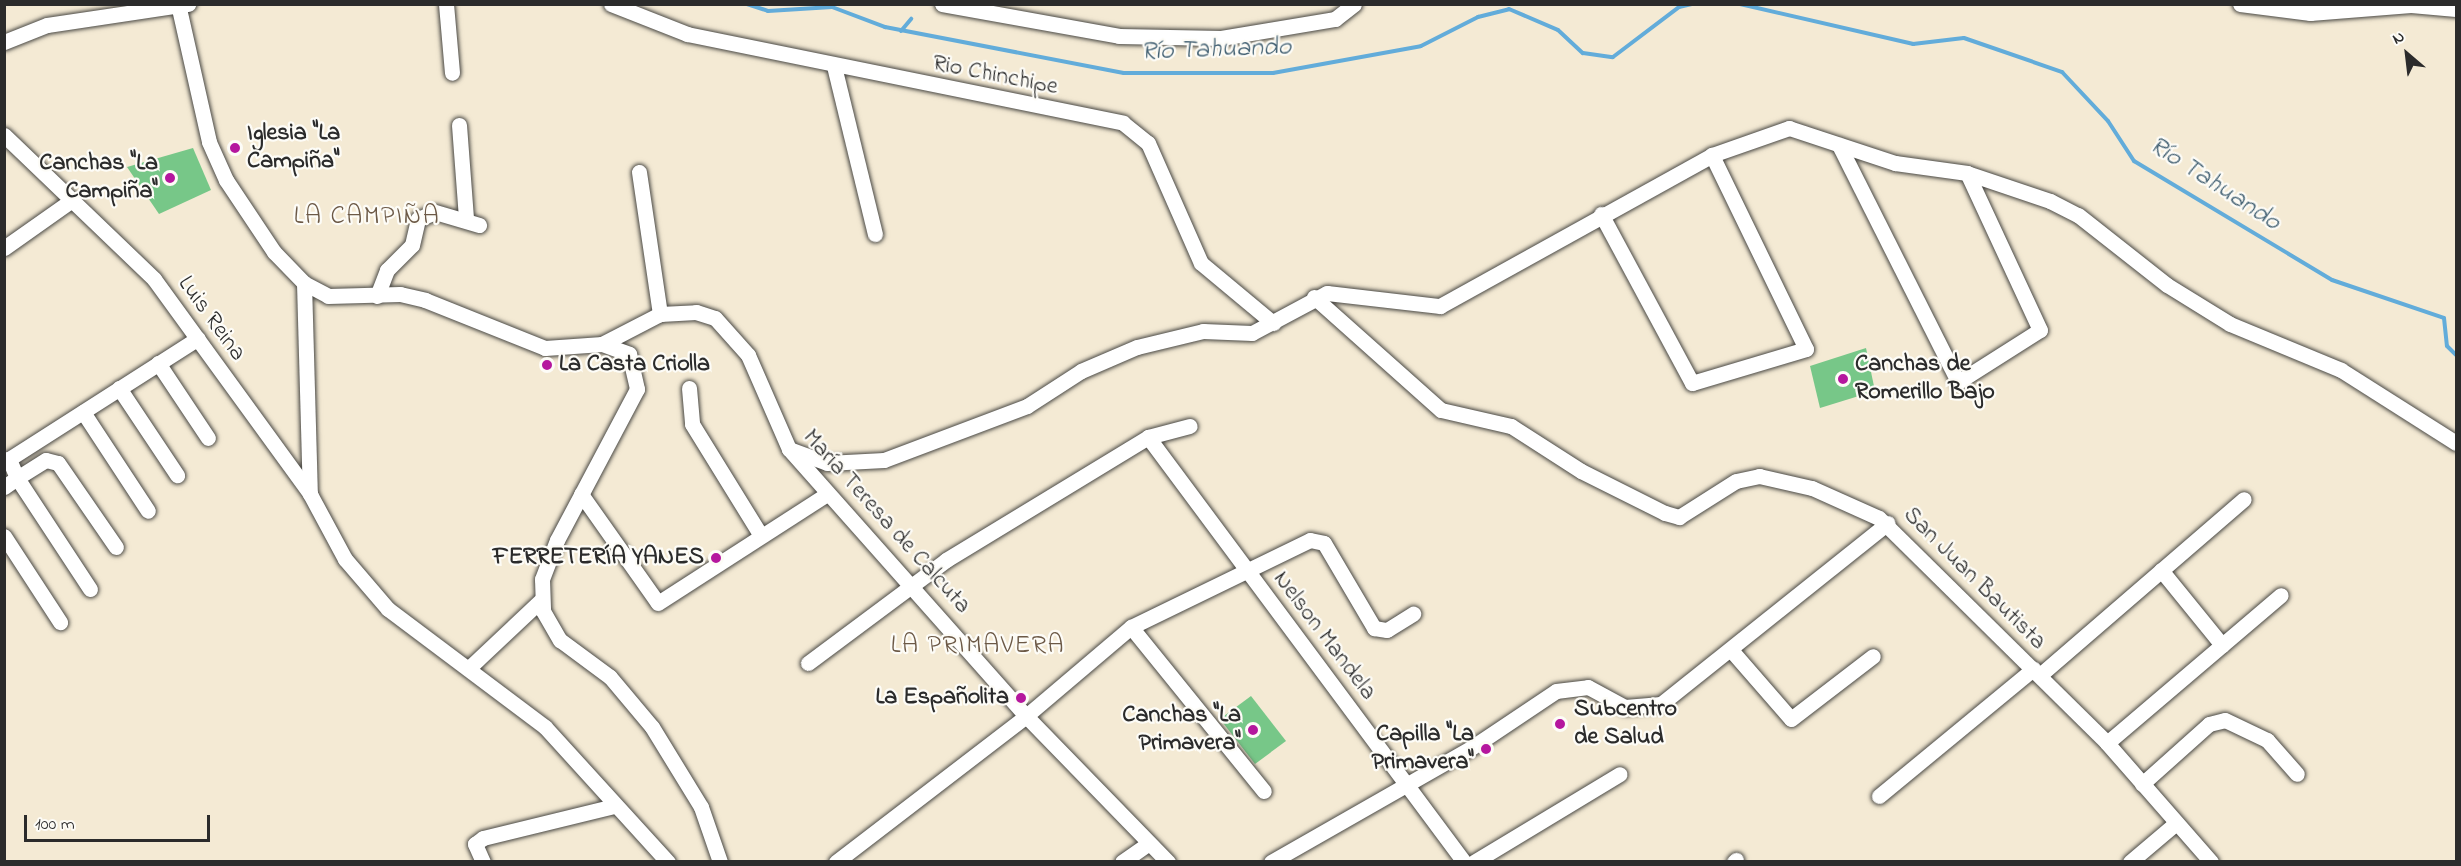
<!DOCTYPE html>
<html>
<head>
<meta charset="utf-8">
<style>
	body { margin:0 }
	#map { position:relative; width:2461px; height:866px; overflow:hidden; background:#f4ead4; font-family:"Indie Flower",sans-serif }
	div>[style] { position:absolute }
	.green>* { inset:0; background:#77c788 }
	.stream>* { height:4px; margin:-2px; padding:0 2px; transform-origin:2px; border-radius:2px; background:#62acda }
	.roads { filter:drop-shadow(0 0 2px #494844) drop-shadow(0 0 2px #494844) }
	.street>* { height:15px; margin:-7.5px; padding:0 7.5px; transform-origin:7.5px; border-radius:7.5px; background:#fff }
	.dots>* { width:16px; height:16px; translate:-50% -50%; box-sizing:border-box; border:3px solid #fdfcf7; border-radius:50% }
	span { translate:-50% -50%; white-space:nowrap; text-align:center; line-height:1.15; -webkit-text-stroke:4.5px #fdfcf7; paint-order:stroke }
	.street-label { font-size:24px; color:#2b2b2b }
	.poi-label { font-size:24px; color:#2b2b2b; font-weight:700 }
	.left { translate:0 -50%; text-align:left }
	.right { translate:-100% -50%; text-align:right }
	.water-label { font-size:26px; color:#415f71; font-style:italic }
	.neighbourhood-label { font-size:26px; color:#6c5946; letter-spacing:1.5px }
	.frame { position:absolute; inset:0; border:6px solid #2b2b2b; pointer-events:none }
	.north { position:absolute; left:2377px; top:24px; width:60px; height:60px; -webkit-text-stroke:4px #fdfcf7; paint-order:stroke; rotate:332deg; font-size:16px; font-weight:700; line-height:24px; text-align:center; color:#2b2b2b }
	.north::after { content:''; display:block; margin:auto; width:21px; height:27px; background:#2b2b2b; clip-path:polygon(50% 0,100% 100%,50% 72%,0 100%) }
	.scale { position:absolute; left:24px; top:815px; width:186px; height:27px; box-sizing:border-box; border:3px solid #2b2b2b; border-top:0; padding-left:8px; font-size:18px; line-height:21px; white-space:nowrap; color:#2b2b2b; -webkit-text-stroke:4px #fdfcf7; paint-order:stroke }
</style>
</head>
<body>
<div id="map">
	<div class="green">
		<div style="clip-path:polygon(193px 148px,211px 190px,159px 214px,127px 167px)"></div>
		<div style="clip-path:polygon(1866px 348px,1875px 391px,1820px 408px,1810px 366px)"></div>
		<div style="clip-path:polygon(1251px 696px,1286px 741px,1255px 764px,1220px 719px)"></div>
	</div>
	<div class="stream">
		<div style="left:747px;top:4px;width:22px;rotate:18deg"></div>
		<div style="left:768px;top:11px;width:64px;rotate:-3.6deg"></div>
		<div style="left:832px;top:7px;width:57px;rotate:20.7deg"></div>
		<div style="left:885px;top:27px;width:243px;rotate:10.9deg"></div>
		<div style="left:1124px;top:73px;width:149px"></div>
		<div style="left:1273px;top:73px;width:150px;rotate:-10.3deg"></div>
		<div style="left:1421px;top:46px;width:64px;rotate:-27deg"></div>
		<div style="left:1478px;top:17px;width:32px;rotate:-14deg"></div>
		<div style="left:1509px;top:9px;width:53px;rotate:23.2deg"></div>
		<div style="left:1558px;top:30px;width:34px;rotate:43deg"></div>
		<div style="left:1583px;top:53px;width:30px;rotate:8deg"></div>
		<div style="left:1613px;top:57px;width:83px;rotate:-37.1deg"></div>
		<div style="left:1679px;top:7px;width:13px;rotate:-13deg"></div>
		<div style="left:1740px;top:4px;width:178px;rotate:13deg"></div>
		<div style="left:1913px;top:44px;width:51px;rotate:-6.7deg"></div>
		<div style="left:1964px;top:38px;width:104px;rotate:19.1deg"></div>
		<div style="left:2062px;top:72px;width:67px;rotate:46.8deg"></div>
		<div style="left:2108px;top:121px;width:48px;rotate:57deg"></div>
		<div style="left:2134px;top:161px;width:231px;rotate:31deg"></div>
		<div style="left:2332px;top:280px;width:118px;rotate:18.7deg"></div>
		<div style="left:2444px;top:318px;width:28px;rotate:84deg"></div>
		<div style="left:2447px;top:346px;width:13px;rotate:45deg"></div>
		<div style="left:901px;top:31px;width:16px;rotate:-50deg"></div>
	</div>
	<div class="roads">
		<div class="street">
			<div style="left:178px;top:4px;width:141px;rotate:77.3deg"></div>
			<div style="left:209px;top:142px;width:42px;rotate:65.9deg"></div>
			<div style="left:226px;top:180px;width:87px;rotate:56.3deg"></div>
			<div style="left:274px;top:252px;width:43px;rotate:45.9deg"></div>
			<div style="left:304px;top:283px;width:27px;rotate:28deg"></div>
			<div style="left:328px;top:296px;width:72px;rotate:-1.6deg"></div>
			<div style="left:400px;top:294px;width:26px;rotate:13deg"></div>
			<div style="left:425px;top:300px;width:129px;rotate:21.8deg"></div>
			<div style="left:545px;top:348px;width:57px;rotate:-4deg"></div>
			<div style="left:602px;top:344px;width:65px;rotate:-27.3deg"></div>
			<div style="left:660px;top:314px;width:36px;rotate:-3deg"></div>
			<div style="left:696px;top:312px;width:20px;rotate:18deg"></div>
			<div style="left:715px;top:318px;width:50px;rotate:48.3deg"></div>
			<div style="left:748px;top:355px;width:103px;rotate:66.4deg"></div>
			<div style="left:789px;top:449px;width:357px;rotate:48.4deg"></div>
			<div style="left:1026px;top:716px;width:204px;rotate:45.8deg"></div>
			<div style="left:446px;top:4px;width:69px;rotate:85deg"></div>
			<div style="left:611px;top:4px;width:82px;rotate:21.5deg"></div>
			<div style="left:687px;top:34px;width:445px;rotate:11.5deg"></div>
			<div style="left:1123px;top:123px;width:32px;rotate:39deg"></div>
			<div style="left:1148px;top:143px;width:131px;rotate:66.2deg"></div>
			<div style="left:1201px;top:263px;width:94px;rotate:39.8deg"></div>
			<div style="left:942px;top:4px;width:180px;rotate:10.2deg"></div>
			<div style="left:1119px;top:36px;width:102px;rotate:1.1deg"></div>
			<div style="left:1221px;top:38px;width:116px;rotate:-9.5deg"></div>
			<div style="left:1335px;top:19px;width:24px;rotate:-38deg"></div>
			<div style="left:2240px;top:4px;width:71px;rotate:7.3deg"></div>
			<div style="left:2310px;top:13px;width:101px;rotate:-4.5deg"></div>
			<div style="left:2411px;top:5px;width:45px;rotate:5.1deg"></div>
			<div style="left:4px;top:42px;width:46px;rotate:-21.6deg"></div>
			<div style="left:47px;top:25px;width:143px;rotate:-8.5deg"></div>
			<div style="left:834px;top:66px;width:173px;rotate:76.3deg"></div>
			<div style="left:459px;top:125px;width:94px;rotate:85.7deg"></div>
			<div style="left:4px;top:135px;width:208px;rotate:43.8deg"></div>
			<div style="left:154px;top:279px;width:266px;rotate:54deg"></div>
			<div style="left:310px;top:494px;width:74px;rotate:61.7deg"></div>
			<div style="left:345px;top:559px;width:66px;rotate:49.3deg"></div>
			<div style="left:388px;top:609px;width:196px;rotate:36.9deg"></div>
			<div style="left:545px;top:727px;width:183px;rotate:47.7deg"></div>
			<div style="left:1839px;top:145px;width:265px;rotate:63.3deg"></div>
			<div style="left:1958px;top:382px;width:97px;rotate:-32.4deg"></div>
			<div style="left:2040px;top:330px;width:173px;rotate:-114.9deg"></div>
			<div style="left:639px;top:172px;width:144px;rotate:81.6deg"></div>
			<div style="left:1601px;top:214px;width:192px;rotate:61.7deg"></div>
			<div style="left:1692px;top:383px;width:119px;rotate:-16.6deg"></div>
			<div style="left:1806px;top:349px;width:216px;rotate:-115.9deg"></div>
			<div style="left:4px;top:248px;width:83px;rotate:-35.2deg"></div>
			<div style="left:304px;top:283px;width:211px;rotate:88.4deg"></div>
			<div style="left:377px;top:296px;width:28px;rotate:-69deg"></div>
			<div style="left:387px;top:270px;width:35px;rotate:-45deg"></div>
			<div style="left:412px;top:245px;width:27px;rotate:-77deg"></div>
			<div style="left:418px;top:219px;width:18px;rotate:-22deg"></div>
			<div style="left:435px;top:212px;width:46px;rotate:16.5deg"></div>
			<div style="left:1314px;top:297px;width:170px;rotate:41.7deg"></div>
			<div style="left:1441px;top:410px;width:72px;rotate:12.9deg"></div>
			<div style="left:1511px;top:426px;width:83px;rotate:32.7deg"></div>
			<div style="left:1581px;top:471px;width:94px;rotate:26.6deg"></div>
			<div style="left:1665px;top:513px;width:15px;rotate:16deg"></div>
			<div style="left:1679px;top:517px;width:67px;rotate:-32.3deg"></div>
			<div style="left:1736px;top:481px;width:24px;rotate:-12deg"></div>
			<div style="left:1759px;top:476px;width:54px;rotate:12.8deg"></div>
			<div style="left:1812px;top:488px;width:73px;rotate:24.1deg"></div>
			<div style="left:1879px;top:518px;width:320px;rotate:44.6deg"></div>
			<div style="left:2107px;top:743px;width:158px;rotate:48.8deg"></div>
			<div style="left:602px;top:344px;width:29px;rotate:20deg"></div>
			<div style="left:629px;top:354px;width:36px;rotate:77deg"></div>
			<div style="left:637px;top:389px;width:171px;rotate:117.9deg"></div>
			<div style="left:557px;top:540px;width:42px;rotate:111deg"></div>
			<div style="left:542px;top:579px;width:32px;rotate:88deg"></div>
			<div style="left:543px;top:611px;width:34px;rotate:60deg"></div>
			<div style="left:560px;top:640px;width:62px;rotate:36.5deg"></div>
			<div style="left:610px;top:677px;width:65px;rotate:50deg"></div>
			<div style="left:652px;top:727px;width:94px;rotate:58.5deg"></div>
			<div style="left:701px;top:807px;width:58px;rotate:70.9deg"></div>
			<div style="left:158px;top:363px;width:90px;rotate:56.3deg"></div>
			<div style="left:119px;top:388px;width:105px;rotate:56.3deg"></div>
			<div style="left:689px;top:388px;width:36px;rotate:85deg"></div>
			<div style="left:692px;top:424px;width:129px;rotate:58.3deg"></div>
			<div style="left:83px;top:412px;width:118px;rotate:56.7deg"></div>
			<div style="left:1148px;top:437px;width:530px;rotate:53.37deg"></div>
			<div style="left:789px;top:449px;width:40px;rotate:20.2deg"></div>
			<div style="left:827px;top:463px;width:57px;rotate:-3deg"></div>
			<div style="left:884px;top:460px;width:153px;rotate:-20.7deg"></div>
			<div style="left:1027px;top:406px;width:64px;rotate:-32.9deg"></div>
			<div style="left:1081px;top:371px;width:61px;rotate:-23.2deg"></div>
			<div style="left:1137px;top:347px;width:68px;rotate:-13.6deg"></div>
			<div style="left:1203px;top:331px;width:49px;rotate:2.3deg"></div>
			<div style="left:1252px;top:333px;width:85px;rotate:-28.1deg"></div>
			<div style="left:1327px;top:293px;width:114px;rotate:6.6deg"></div>
			<div style="left:1440px;top:306px;width:311px;rotate:-29deg"></div>
			<div style="left:1712px;top:155px;width:82px;rotate:-19.3deg"></div>
			<div style="left:1789px;top:128px;width:112px;rotate:18.3deg"></div>
			<div style="left:1895px;top:163px;width:73px;rotate:7.9deg"></div>
			<div style="left:1967px;top:173px;width:88px;rotate:18.6deg"></div>
			<div style="left:2050px;top:201px;width:31px;rotate:27deg"></div>
			<div style="left:2078px;top:215px;width:113px;rotate:38.2deg"></div>
			<div style="left:2167px;top:285px;width:74px;rotate:31.8deg"></div>
			<div style="left:2230px;top:324px;width:120px;rotate:22.5deg"></div>
			<div style="left:2341px;top:370px;width:136px;rotate:32.4deg"></div>
			<div style="left:4px;top:487px;width:16px;rotate:-35deg"></div>
			<div style="left:17px;top:478px;width:21px;rotate:-113deg"></div>
			<div style="left:9px;top:459px;width:224px;rotate:-32.6deg"></div>
			<div style="left:581px;top:494px;width:133px;rotate:54.8deg"></div>
			<div style="left:658px;top:603px;width:201px;rotate:-32.8deg"></div>
			<div style="left:4px;top:536px;width:103px;rotate:56.9deg"></div>
			<div style="left:2161px;top:570px;width:97px;rotate:50.9deg"></div>
			<div style="left:90px;top:589px;width:133px;rotate:-123.3deg"></div>
			<div style="left:17px;top:478px;width:34px;rotate:-32deg"></div>
			<div style="left:46px;top:460px;width:12px;rotate:14deg"></div>
			<div style="left:58px;top:463px;width:102px;rotate:55.4deg"></div>
			<div style="left:1131px;top:627px;width:211px;rotate:51deg"></div>
			<div style="left:1731px;top:650px;width:91px;rotate:49deg"></div>
			<div style="left:1791px;top:719px;width:103px;rotate:-37.5deg"></div>
			<div style="left:808px;top:663px;width:172px;rotate:-36.7deg"></div>
			<div style="left:946px;top:560px;width:237px;rotate:-31.3deg"></div>
			<div style="left:1148px;top:437px;width:43px;rotate:-14.7deg"></div>
			<div style="left:470px;top:667px;width:98px;rotate:-43.3deg"></div>
			<div style="left:2040px;top:675px;width:269px;rotate:-40.8deg"></div>
			<div style="left:2107px;top:743px;width:228px;rotate:-40.4deg"></div>
			<div style="left:2142px;top:784px;width:90px;rotate:-41.8deg"></div>
			<div style="left:2209px;top:724px;width:16px;rotate:-14deg"></div>
			<div style="left:2225px;top:720px;width:47px;rotate:25.5deg"></div>
			<div style="left:2267px;top:740px;width:45px;rotate:48.6deg"></div>
			<div style="left:1879px;top:796px;width:200px;rotate:-39.5deg"></div>
			<div style="left:483px;top:862px;width:20px;rotate:-114deg"></div>
			<div style="left:475px;top:844px;width:10px;rotate:-37deg"></div>
			<div style="left:483px;top:838px;width:135px;rotate:-13.7deg"></div>
			<div style="left:836px;top:862px;width:240px;rotate:-37.5deg"></div>
			<div style="left:1026px;top:716px;width:138px;rotate:-40.3deg"></div>
			<div style="left:1131px;top:627px;width:199px;rotate:-25.9deg"></div>
			<div style="left:1310px;top:540px;width:14px;rotate:12deg"></div>
			<div style="left:1324px;top:543px;width:99px;rotate:59.5deg"></div>
			<div style="left:1374px;top:628px;width:13px;rotate:9deg"></div>
			<div style="left:1387px;top:630px;width:31px;rotate:-32deg"></div>
			<div style="left:1122px;top:862px;width:32px;rotate:-35deg"></div>
			<div style="left:1271px;top:862px;width:230px;rotate:-29.7deg"></div>
			<div style="left:1471px;top:748px;width:102px;rotate:-33.8deg"></div>
			<div style="left:1556px;top:691px;width:32px;rotate:-7deg"></div>
			<div style="left:1588px;top:687px;width:42px;rotate:28.4deg"></div>
			<div style="left:1625px;top:707px;width:36px;rotate:-5deg"></div>
			<div style="left:1661px;top:704px;width:290px;rotate:-38.6deg"></div>
			<div style="left:1474px;top:862px;width:170px;rotate:-31.1deg"></div>
			<div style="left:1734px;top:862px;width:3px;rotate:-45deg"></div>
			<div style="left:2130px;top:862px;width:60px;rotate:-40.3deg"></div>
		</div>
	</div>
	<div class="dots">
		<div style="left:235px;top:148px;background:#b5179e"></div>
		<div style="left:170px;top:178px;background:#b5179e"></div>
		<div style="left:547px;top:365px;background:#b5179e"></div>
		<div style="left:1843px;top:379px;background:#b5179e"></div>
		<div style="left:716px;top:558px;background:#b5179e"></div>
		<div style="left:1021px;top:698px;background:#b5179e"></div>
		<div style="left:1560px;top:724px;background:#b5179e"></div>
		<div style="left:1253px;top:730px;background:#b5179e"></div>
		<div style="left:1486px;top:749px;background:#b5179e"></div>
	</div>
	<div class="street-label">
		<span style="left:995px;top:76px;rotate:11deg">Rio Chinchipe</span>
		<span style="left:211px;top:319px;rotate:54deg">Luis Reina</span>
		<span style="left:886px;top:522px;rotate:48deg">María Teresa de Calcuta</span>
		<span style="left:1974px;top:579px;rotate:45deg">San Juan Bautista</span>
		<span style="left:1324px;top:636px;rotate:53deg">Nelson Mandela</span>
	</div>
	<div class="poi-label">
		<span class="left" style="left:247px;top:148px">Iglesia "La<br>Campiña"</span>
		<span class="right" style="left:158px;top:178px">Canchas "La<br>Campiña"</span>
		<span class="left" style="left:559px;top:365px">La Casta Criolla</span>
		<span class="left" style="left:1855px;top:379px">Canchas de<br>Romerillo Bajo</span>
		<span class="right" style="left:704px;top:558px">FERRETERÍA YANES</span>
		<span class="right" style="left:1009px;top:698px">La Españolita</span>
		<span class="left" style="left:1574px;top:724px">Subcentro<br>de Salud</span>
		<span class="right" style="left:1241px;top:730px">Canchas "La<br>Primavera"</span>
		<span class="right" style="left:1474px;top:749px">Capilla "La<br>Primavera"</span>
	</div>
	<div class="water-label">
		<span style="left:1216px;top:51px;rotate:-2deg">Río Tahuando</span>
		<span style="left:2214px;top:185px;rotate:33deg">Río Tahuando</span>
	</div>
	<div class="neighbourhood-label">
		<span style="left:367px;top:218px">LA CAMPIÑA</span>
		<span style="left:978px;top:647px">LA PRIMAVERA</span>
	</div>
	<div class="frame"></div>
	<div class="north">N</div>
	<div class="scale">100 m</div>
</div>
</body>
</html>
